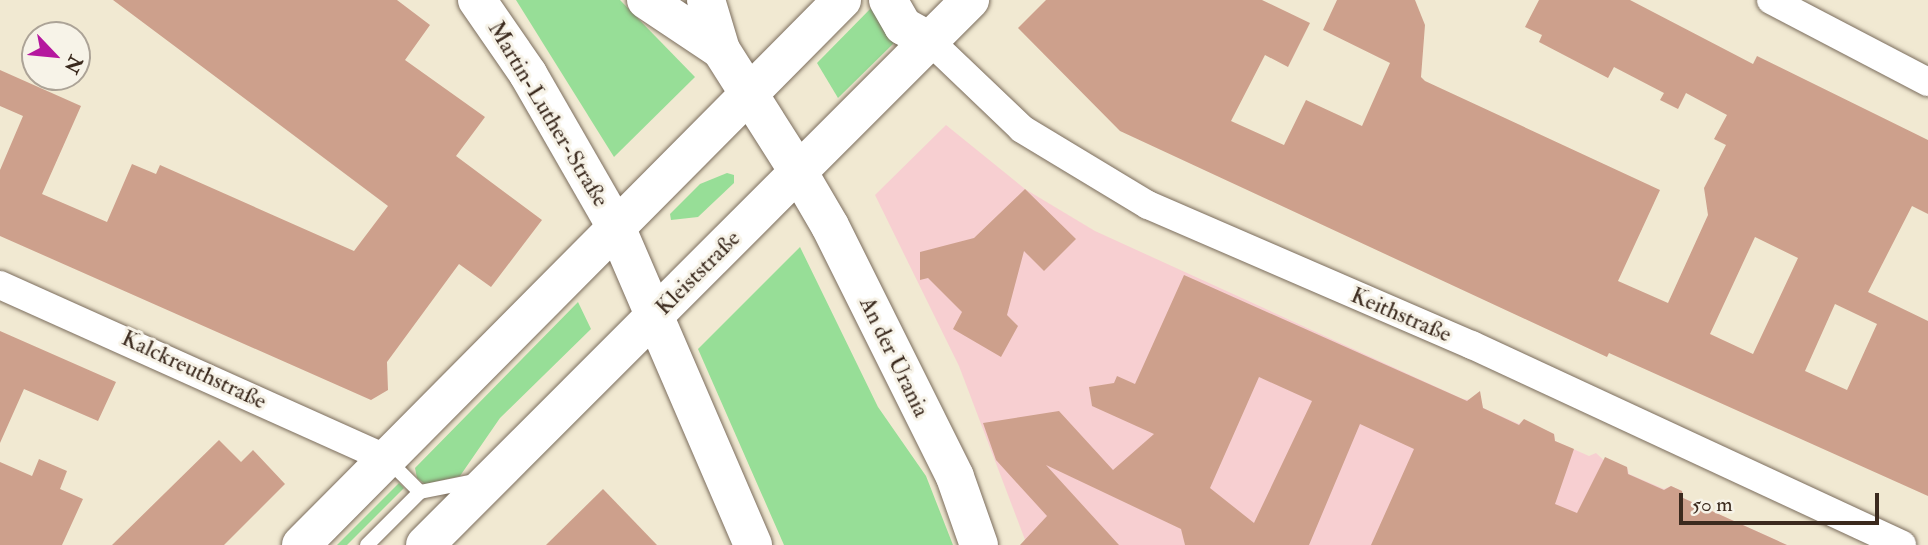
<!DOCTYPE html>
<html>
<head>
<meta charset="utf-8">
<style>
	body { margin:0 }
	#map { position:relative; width:1928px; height:545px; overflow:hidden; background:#f1e9d2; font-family:"IM FELL Double Pica",serif }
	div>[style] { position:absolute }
	.built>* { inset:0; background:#f7cfd1 }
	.green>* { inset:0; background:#97de97 }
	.building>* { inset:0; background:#cda08c }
	.roads { filter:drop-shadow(0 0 2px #7b6d5d) drop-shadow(0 0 2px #7b6d5d) }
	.lane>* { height:14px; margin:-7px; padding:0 7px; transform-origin:7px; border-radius:7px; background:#fff }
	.street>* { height:28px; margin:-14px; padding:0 14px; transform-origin:14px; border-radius:14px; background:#fff }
	.secondary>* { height:38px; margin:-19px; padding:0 19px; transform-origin:19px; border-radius:19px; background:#fff }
	.primary>* { height:38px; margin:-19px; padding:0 19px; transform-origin:19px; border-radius:19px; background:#fff }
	span { translate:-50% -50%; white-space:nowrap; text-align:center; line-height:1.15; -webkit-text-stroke:6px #f7f3e8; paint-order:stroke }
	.street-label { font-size:23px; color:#3b2a1e }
	.north { position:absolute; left:21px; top:21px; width:70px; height:70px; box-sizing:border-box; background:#f7f3e8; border:2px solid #aca397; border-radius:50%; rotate:116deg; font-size:19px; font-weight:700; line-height:28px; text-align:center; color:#3b2a1e }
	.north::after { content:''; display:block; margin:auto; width:24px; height:32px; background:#b5179e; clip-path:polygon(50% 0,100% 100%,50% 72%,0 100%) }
	.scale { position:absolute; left:1679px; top:493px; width:200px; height:32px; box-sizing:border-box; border:4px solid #3b2a1e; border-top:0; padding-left:9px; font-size:21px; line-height:24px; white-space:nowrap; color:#3b2a1e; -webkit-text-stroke:5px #f7f3e8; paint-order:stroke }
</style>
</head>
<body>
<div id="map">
	<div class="built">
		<div style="clip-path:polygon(946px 125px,1025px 189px,1095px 231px,1463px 399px,1481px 401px,1483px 408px,1519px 424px,1523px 420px,1554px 434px,1555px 441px,1589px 456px,1596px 453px,1609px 465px,1627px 467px,1629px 474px,1664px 489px,1671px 486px,1682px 491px,1683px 498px,1787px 545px,1027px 545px,959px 366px,875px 195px)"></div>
	</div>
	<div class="green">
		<div style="clip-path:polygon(516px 0,620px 0,695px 77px,614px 157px)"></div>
		<div style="clip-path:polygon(875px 4px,896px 41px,838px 98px,817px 63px)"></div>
		<div style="clip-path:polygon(727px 173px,734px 175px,734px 183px,698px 217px,671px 220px,670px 214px,700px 184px)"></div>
		<div style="clip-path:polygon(800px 247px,878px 407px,926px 476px,953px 545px,784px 545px,698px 349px)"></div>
		<div style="clip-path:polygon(578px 302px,591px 329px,500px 418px,460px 476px,425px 484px,417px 478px,415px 468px)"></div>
		<div style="clip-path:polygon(399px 483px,404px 488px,347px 545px,337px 545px)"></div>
	</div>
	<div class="building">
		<div style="clip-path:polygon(113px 0,397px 0,430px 25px,405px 60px,485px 117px,456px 156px,542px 220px,491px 287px,459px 264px,387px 362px,388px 390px,371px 400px,0 236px,0 170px,23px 116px,0 106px,0 70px,81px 106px,42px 194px,107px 222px,132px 164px,156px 174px,160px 165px,354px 251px,388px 206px)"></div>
		<div style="clip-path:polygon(evenodd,1046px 0,1262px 0,1310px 23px,1288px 67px,1265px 55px,1231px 121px,1284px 145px,1306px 100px,1362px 126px,1390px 63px,1323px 30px,1337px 0,1415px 0,1425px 25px,1421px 77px,1425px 81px,1660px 190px,1618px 281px,1668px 303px,1708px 215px,1704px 188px,1726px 145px,1714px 139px,1727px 115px,1686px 93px,1678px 109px,1660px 100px,1664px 93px,1614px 67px,1608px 78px,1539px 42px,1542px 35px,1525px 27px,1539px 0,1630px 0,1753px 64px,1757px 56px,1928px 140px,1928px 214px,1912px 206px,1868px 292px,1928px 321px,1928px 496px,1609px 353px,1607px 357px,1120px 131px,1018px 28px,1046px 0,1755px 237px,1798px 258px,1753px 354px,1710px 334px,1755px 237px,1046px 0,1835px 304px,1877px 324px,1847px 390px,1805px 371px,1835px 304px)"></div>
		<div style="clip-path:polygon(1025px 189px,1076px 239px,1044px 271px,1024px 251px,1007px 315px,1018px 326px,1001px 357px,953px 329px,962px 312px,928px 278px,920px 280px,920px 252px,974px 238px)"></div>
		<div style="clip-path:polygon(evenodd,1184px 275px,1467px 401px,1480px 391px,1483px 408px,1519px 425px,1524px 419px,1554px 434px,1555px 441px,1574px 449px,1555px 504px,1577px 513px,1605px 457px,1627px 467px,1628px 474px,1664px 490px,1671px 486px,1682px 491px,1683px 498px,1787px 545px,1371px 545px,1414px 449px,1360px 424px,1309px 545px,1185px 545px,1181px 529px,1046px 465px,1119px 545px,1020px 545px,1047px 516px,996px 460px,983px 423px,1059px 411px,1113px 470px,1154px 434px,1092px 406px,1089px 387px,1114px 383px,1117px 376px,1135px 384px,1184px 275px,1259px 377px,1312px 401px,1254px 523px,1210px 488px,1259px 377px)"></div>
		<div style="clip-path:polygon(0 331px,116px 382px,98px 421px,24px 389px,0 443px)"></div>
		<div style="clip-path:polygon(219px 440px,241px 462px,253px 450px,285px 484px,224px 545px,112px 545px)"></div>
		<div style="clip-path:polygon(39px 459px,67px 471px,60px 489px,83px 499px,62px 545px,0 545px,0 462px,32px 476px)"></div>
		<div style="clip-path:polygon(603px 489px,657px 545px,546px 545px)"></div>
	</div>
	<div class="roads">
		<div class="lane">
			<div style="left:389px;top:461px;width:44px;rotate:45deg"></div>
			<div style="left:367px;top:545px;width:75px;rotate:-45deg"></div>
			<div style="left:420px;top:492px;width:55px;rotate:-11.5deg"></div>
		</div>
		<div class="street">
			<div style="left:1771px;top:0;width:177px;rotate:27.6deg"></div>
			<div style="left:930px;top:41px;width:127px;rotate:43.7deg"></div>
			<div style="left:1022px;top:129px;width:147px;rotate:31.1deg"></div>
			<div style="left:1148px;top:205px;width:353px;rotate:23.4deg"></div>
			<div style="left:1472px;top:345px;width:474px;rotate:24.9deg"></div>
			<div style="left:0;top:285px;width:424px;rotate:24.2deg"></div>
		</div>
		<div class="secondary">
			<div style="left:706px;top:0;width:52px;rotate:73.3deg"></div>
			<div style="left:888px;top:0;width:30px;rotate:60deg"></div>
			<div style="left:903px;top:26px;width:31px;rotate:29deg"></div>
			<div style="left:301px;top:545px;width:768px;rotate:-45.21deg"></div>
			<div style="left:425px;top:545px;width:771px;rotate:-45deg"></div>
		</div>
		<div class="primary">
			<div style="left:477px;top:0;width:90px;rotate:55.4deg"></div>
			<div style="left:528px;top:74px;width:179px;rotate:60.1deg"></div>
			<div style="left:617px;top:229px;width:344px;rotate:66.7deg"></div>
			<div style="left:646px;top:0;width:90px;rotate:33.7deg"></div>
			<div style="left:721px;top:50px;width:146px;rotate:57.6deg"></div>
			<div style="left:799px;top:173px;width:61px;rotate:59.7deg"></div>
			<div style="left:830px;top:226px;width:280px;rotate:63.5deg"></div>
			<div style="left:955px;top:477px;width:72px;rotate:70.6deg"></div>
		</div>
	</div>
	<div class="street-label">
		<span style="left:548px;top:114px;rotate:59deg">Martin-Luther-Straße</span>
		<span style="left:698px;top:273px;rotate:-45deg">Kleiststraße</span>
		<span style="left:1401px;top:315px;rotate:23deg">Keithstraße</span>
		<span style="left:894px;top:357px;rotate:64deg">An der Urania</span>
		<span style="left:194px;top:370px;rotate:25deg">Kalckreuthstraße</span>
	</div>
	<div class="north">N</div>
	<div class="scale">50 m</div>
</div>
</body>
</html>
